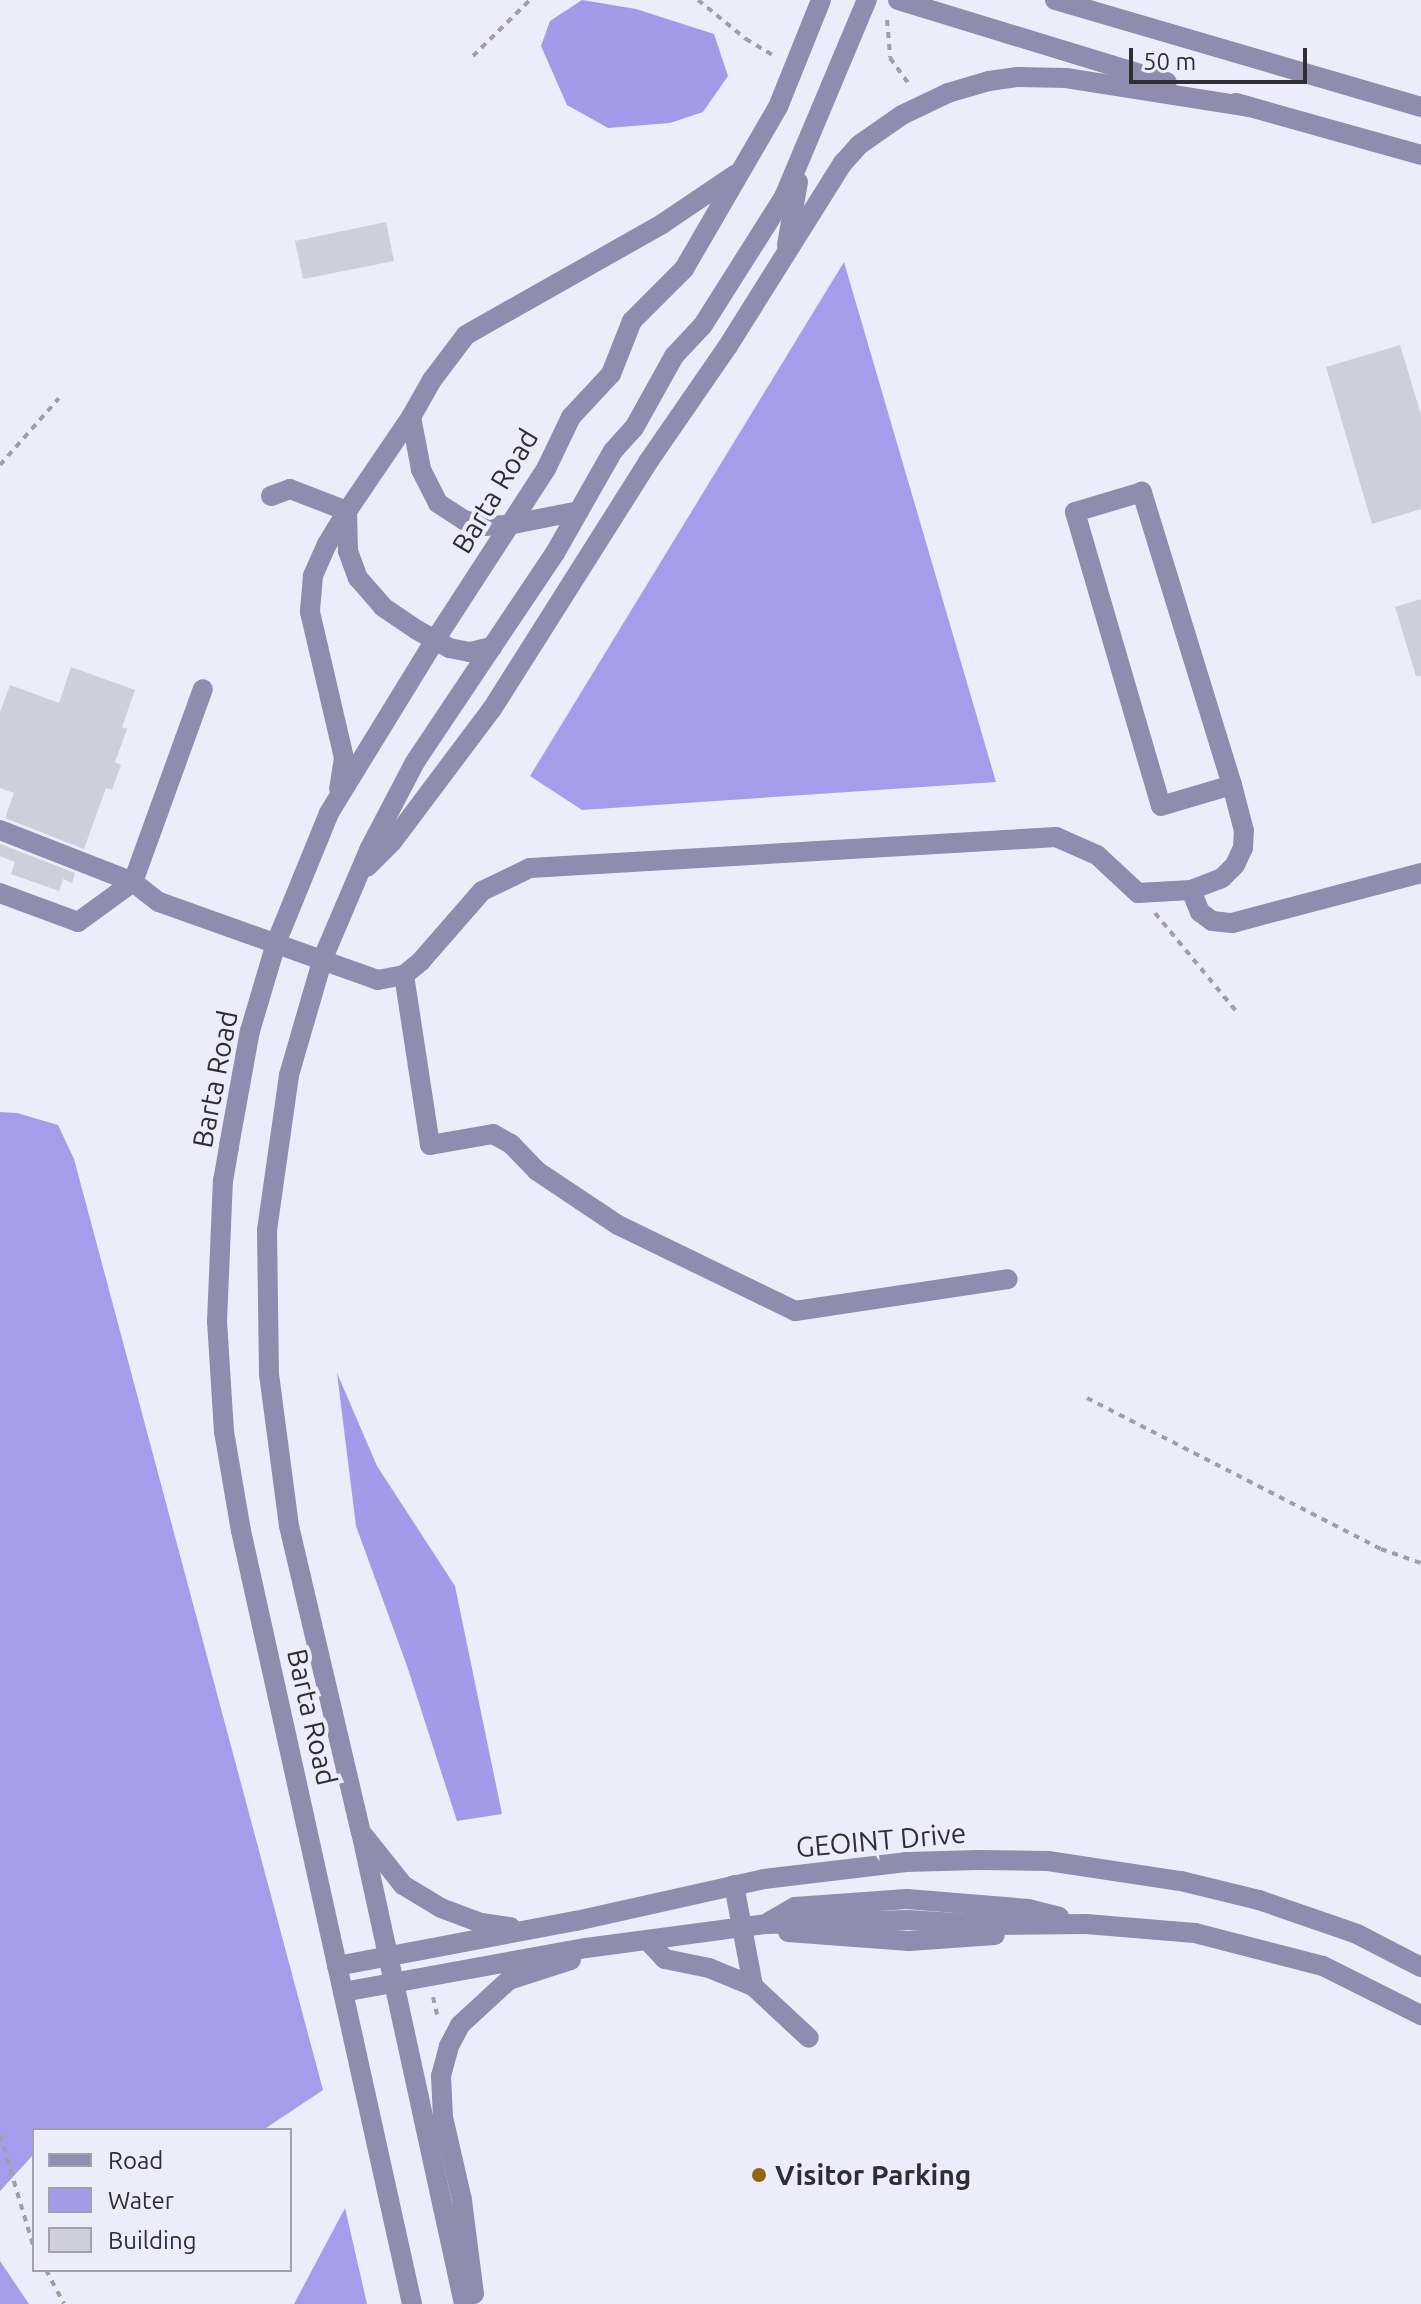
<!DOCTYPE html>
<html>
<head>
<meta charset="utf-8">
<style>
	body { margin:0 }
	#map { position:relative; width:1421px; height:2304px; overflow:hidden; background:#edecfa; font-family:Ubuntu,sans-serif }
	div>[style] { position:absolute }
	.forest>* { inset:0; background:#a59ceb }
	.water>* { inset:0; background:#a39ae9 }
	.building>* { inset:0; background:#cfcedc }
	.path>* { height:4px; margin-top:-2px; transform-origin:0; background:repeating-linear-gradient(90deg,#9f9ea9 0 6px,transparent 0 12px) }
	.minor>* { height:20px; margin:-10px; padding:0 10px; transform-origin:10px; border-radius:10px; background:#8f8caf }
	.dots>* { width:22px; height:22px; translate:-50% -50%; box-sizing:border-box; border:4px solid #edecfa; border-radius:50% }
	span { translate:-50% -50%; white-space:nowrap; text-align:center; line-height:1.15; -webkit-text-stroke:8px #edecfa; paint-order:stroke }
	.street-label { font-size:28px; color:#2f2e34 }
	.poi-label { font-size:28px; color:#2f2e34; font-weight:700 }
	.left { translate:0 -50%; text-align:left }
	.legend { position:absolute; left:32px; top:2128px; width:260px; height:144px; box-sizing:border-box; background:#edecfa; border:2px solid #a1a0ab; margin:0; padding:10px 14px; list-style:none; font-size:24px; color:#2f2e34 }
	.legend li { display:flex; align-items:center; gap:16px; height:40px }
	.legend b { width:40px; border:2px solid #a1a0ab }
	.scale { position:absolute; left:1129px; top:48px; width:178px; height:36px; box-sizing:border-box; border:4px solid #2f2e34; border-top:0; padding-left:10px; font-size:24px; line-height:28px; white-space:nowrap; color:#2f2e34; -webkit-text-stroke:6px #edecfa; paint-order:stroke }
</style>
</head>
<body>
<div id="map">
	<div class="forest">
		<div style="clip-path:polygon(844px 262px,996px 782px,582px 810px,530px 776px)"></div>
		<div style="clip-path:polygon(0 1112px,17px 1113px,58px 1125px,74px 1159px,323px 2090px,263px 2130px,34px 2130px,34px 2154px,0 2191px)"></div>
		<div style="clip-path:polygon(345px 2208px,367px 2304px,294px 2304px)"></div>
		<div style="clip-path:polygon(0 2261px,29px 2304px,0 2304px)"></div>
	</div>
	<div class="water">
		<div style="clip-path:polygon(582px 0,636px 9px,714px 34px,728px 76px,703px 112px,670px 123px,608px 128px,567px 105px,541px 46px,550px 21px)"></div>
		<div style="clip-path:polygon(337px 1373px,377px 1466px,455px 1586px,502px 1814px,457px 1821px,407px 1666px,356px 1526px)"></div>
	</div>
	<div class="building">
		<div style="clip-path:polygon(386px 222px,394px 261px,303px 279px,295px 241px)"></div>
		<div style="clip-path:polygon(1400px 345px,1421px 415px,1421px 509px,1372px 524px,1326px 367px)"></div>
		<div style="clip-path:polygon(1421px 599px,1421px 676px,1416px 676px,1395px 607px)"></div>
		<div style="clip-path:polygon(71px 667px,135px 690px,122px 727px,127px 729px,115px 762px,121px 765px,112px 790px,106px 788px,84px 849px,5px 818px,14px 793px,0 788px,0 712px,10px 685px,59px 703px)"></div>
		<div style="clip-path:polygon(0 844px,75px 873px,72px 883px,63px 879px,59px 891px,11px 874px,15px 862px,0 856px)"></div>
	</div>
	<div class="path">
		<div style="left:698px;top:0;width:62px;rotate:39.1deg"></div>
		<div style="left:746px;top:39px;width:33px;rotate:31deg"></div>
		<div style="left:887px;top:20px;width:38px;rotate:85deg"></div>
		<div style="left:890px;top:58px;width:34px;rotate:54deg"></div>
		<div style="left:473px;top:56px;width:80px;rotate:-44.5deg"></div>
		<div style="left:0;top:465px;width:89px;rotate:-48.6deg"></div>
		<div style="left:1155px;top:913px;width:127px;rotate:50.4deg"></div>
		<div style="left:1087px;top:1398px;width:331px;rotate:27.2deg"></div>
		<div style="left:1381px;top:1549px;width:42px;rotate:19.3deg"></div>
		<div style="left:433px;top:1997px;width:23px;rotate:77deg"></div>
		<div style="left:0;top:2135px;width:118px;rotate:73.3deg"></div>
		<div style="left:46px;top:2270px;width:38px;rotate:62deg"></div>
	</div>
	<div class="minor">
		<div style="left:898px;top:0;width:281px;rotate:17deg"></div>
		<div style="left:1055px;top:0;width:381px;rotate:16.3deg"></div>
		<div style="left:1236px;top:103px;width:192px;rotate:15.7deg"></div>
		<div style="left:787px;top:245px;width:64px;rotate:-80.1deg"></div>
		<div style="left:411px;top:417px;width:114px;rotate:124.2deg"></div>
		<div style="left:347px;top:511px;width:40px;rotate:88.6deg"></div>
		<div style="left:348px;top:551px;width:29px;rotate:70deg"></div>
		<div style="left:358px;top:578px;width:38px;rotate:49deg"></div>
		<div style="left:383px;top:607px;width:41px;rotate:34.1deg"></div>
		<div style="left:417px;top:630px;width:37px;rotate:29deg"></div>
		<div style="left:449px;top:648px;width:21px;rotate:11deg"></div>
		<div style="left:470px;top:652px;width:23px;rotate:-13deg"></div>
		<div style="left:271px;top:496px;width:20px;rotate:-20deg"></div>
		<div style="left:290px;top:489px;width:61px;rotate:21.1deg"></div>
		<div style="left:347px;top:511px;width:39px;rotate:121deg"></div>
		<div style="left:327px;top:544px;width:35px;rotate:114deg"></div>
		<div style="left:313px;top:576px;width:36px;rotate:95deg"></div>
		<div style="left:310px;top:612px;width:150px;rotate:76.9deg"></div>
		<div style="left:344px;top:758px;width:31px;rotate:99deg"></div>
		<div style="left:579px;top:511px;width:72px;rotate:168.8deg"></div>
		<div style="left:508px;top:525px;width:23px;rotate:178deg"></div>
		<div style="left:485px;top:526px;width:22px;rotate:-164deg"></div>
		<div style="left:464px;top:520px;width:31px;rotate:-147deg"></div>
		<div style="left:438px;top:503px;width:38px;rotate:-117deg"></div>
		<div style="left:421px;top:469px;width:53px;rotate:-100.9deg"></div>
		<div style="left:411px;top:417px;width:43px;rotate:-60.4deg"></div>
		<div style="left:432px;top:380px;width:56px;rotate:-52.9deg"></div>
		<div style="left:466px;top:335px;width:225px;rotate:-29.5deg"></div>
		<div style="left:662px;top:224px;width:89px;rotate:-34deg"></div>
		<div style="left:0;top:830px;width:143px;rotate:21.4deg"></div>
		<div style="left:133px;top:882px;width:33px;rotate:38deg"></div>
		<div style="left:159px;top:902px;width:232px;rotate:19.6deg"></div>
		<div style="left:378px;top:980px;width:26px;rotate:-11deg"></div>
		<div style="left:404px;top:975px;width:22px;rotate:-39deg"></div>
		<div style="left:421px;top:961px;width:93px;rotate:-48.9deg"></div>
		<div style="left:482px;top:891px;width:53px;rotate:-25.6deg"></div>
		<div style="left:530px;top:868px;width:527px;rotate:-3.37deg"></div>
		<div style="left:1056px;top:837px;width:45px;rotate:23.7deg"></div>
		<div style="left:1097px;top:855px;width:56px;rotate:42.8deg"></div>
		<div style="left:1138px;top:893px;width:53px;rotate:-3.2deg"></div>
		<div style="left:1191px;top:890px;width:33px;rotate:-21deg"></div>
		<div style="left:1222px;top:878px;width:18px;rotate:-45deg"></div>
		<div style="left:1235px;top:865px;width:19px;rotate:-65deg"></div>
		<div style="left:1243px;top:848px;width:17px;rotate:-87deg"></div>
		<div style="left:1244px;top:831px;width:48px;rotate:-104.6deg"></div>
		<div style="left:1232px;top:785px;width:307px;rotate:-107.1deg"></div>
		<div style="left:1142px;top:492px;width:70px;rotate:163.4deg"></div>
		<div style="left:1075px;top:512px;width:306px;rotate:73.7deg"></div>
		<div style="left:1161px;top:806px;width:74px;rotate:-16.5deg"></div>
		<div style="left:367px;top:867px;width:35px;rotate:-45deg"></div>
		<div style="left:392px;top:842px;width:166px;rotate:-53.1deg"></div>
		<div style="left:492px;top:709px;width:292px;rotate:-57.7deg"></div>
		<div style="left:648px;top:462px;width:141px;rotate:-55.4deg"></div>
		<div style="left:728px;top:346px;width:216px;rotate:-57.9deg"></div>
		<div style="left:843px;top:163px;width:24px;rotate:-48deg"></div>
		<div style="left:859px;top:145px;width:52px;rotate:-34.9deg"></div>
		<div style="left:902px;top:115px;width:51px;rotate:-25.6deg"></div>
		<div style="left:948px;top:93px;width:43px;rotate:-16.3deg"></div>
		<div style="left:989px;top:81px;width:29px;rotate:-8deg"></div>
		<div style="left:1018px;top:77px;width:48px;rotate:1.2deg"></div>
		<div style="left:1066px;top:78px;width:185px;rotate:9deg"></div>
		<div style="left:1191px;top:890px;width:24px;rotate:68deg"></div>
		<div style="left:1200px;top:912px;width:15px;rotate:37deg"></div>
		<div style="left:1212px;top:921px;width:20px;rotate:6deg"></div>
		<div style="left:1232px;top:923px;width:196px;rotate:-14.8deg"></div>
		<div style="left:0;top:893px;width:83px;rotate:20.4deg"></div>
		<div style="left:78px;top:922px;width:68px;rotate:-36deg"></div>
		<div style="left:133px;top:882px;width:205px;rotate:-70.1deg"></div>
		<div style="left:404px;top:975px;width:172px;rotate:81.3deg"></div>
		<div style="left:430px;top:1145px;width:64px;rotate:-9.9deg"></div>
		<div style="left:493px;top:1134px;width:21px;rotate:29deg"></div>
		<div style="left:511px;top:1144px;width:37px;rotate:46deg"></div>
		<div style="left:537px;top:1171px;width:97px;rotate:33.7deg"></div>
		<div style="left:618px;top:1225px;width:197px;rotate:25.9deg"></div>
		<div style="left:795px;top:1311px;width:215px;rotate:-8.5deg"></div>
		<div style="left:364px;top:1836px;width:63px;rotate:51.5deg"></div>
		<div style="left:403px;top:1885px;width:44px;rotate:31.2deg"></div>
		<div style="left:441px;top:1908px;width:43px;rotate:20.6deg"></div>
		<div style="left:481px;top:1923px;width:30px;rotate:8deg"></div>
		<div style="left:734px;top:1885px;width:103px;rotate:79.3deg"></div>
		<div style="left:769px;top:1922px;width:30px;rotate:-30deg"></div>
		<div style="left:795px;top:1907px;width:112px;rotate:-4.1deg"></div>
		<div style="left:907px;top:1899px;width:121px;rotate:4.7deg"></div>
		<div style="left:1028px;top:1909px;width:32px;rotate:14deg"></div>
		<div style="left:788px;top:1932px;width:121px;rotate:4.3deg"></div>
		<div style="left:909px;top:1941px;width:86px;rotate:-4deg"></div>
		<div style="left:647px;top:1940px;width:26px;rotate:47deg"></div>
		<div style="left:665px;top:1959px;width:45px;rotate:11.6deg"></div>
		<div style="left:709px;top:1968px;width:48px;rotate:22.2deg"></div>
		<div style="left:753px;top:1986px;width:76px;rotate:42.9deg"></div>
		<div style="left:337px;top:1966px;width:243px;rotate:-10.7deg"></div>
		<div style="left:576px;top:1921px;width:193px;rotate:-12.6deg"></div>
		<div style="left:764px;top:1879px;width:143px;rotate:-6.8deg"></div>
		<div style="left:906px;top:1862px;width:73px;rotate:-1.6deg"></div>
		<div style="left:979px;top:1860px;width:69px;rotate:0.8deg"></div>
		<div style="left:1048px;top:1861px;width:134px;rotate:8.6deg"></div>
		<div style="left:1181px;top:1881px;width:80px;rotate:13.7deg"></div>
		<div style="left:1259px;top:1900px;width:104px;rotate:19.1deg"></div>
		<div style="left:1357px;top:1934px;width:72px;rotate:27.3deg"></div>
		<div style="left:343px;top:1992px;width:247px;rotate:-10.3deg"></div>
		<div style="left:586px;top:1948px;width:182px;rotate:-7.6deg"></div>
		<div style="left:766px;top:1924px;width:142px;rotate:-1.6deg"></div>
		<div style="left:908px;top:1920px;width:81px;rotate:3.5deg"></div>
		<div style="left:989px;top:1925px;width:97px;rotate:-0.6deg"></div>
		<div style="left:1086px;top:1924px;width:109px;rotate:4.7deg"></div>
		<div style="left:1195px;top:1933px;width:132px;rotate:14.5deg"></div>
		<div style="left:1323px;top:1966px;width:110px;rotate:26.6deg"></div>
		<div style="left:474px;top:2294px;width:95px;rotate:-97.3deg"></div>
		<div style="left:462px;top:2200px;width:85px;rotate:-102.9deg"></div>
		<div style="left:443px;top:2117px;width:41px;rotate:-92.8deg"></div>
		<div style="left:441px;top:2076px;width:31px;rotate:-75deg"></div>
		<div style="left:449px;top:2046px;width:24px;rotate:-62deg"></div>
		<div style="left:460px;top:2025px;width:67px;rotate:-42.6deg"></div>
		<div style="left:509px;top:1980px;width:65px;rotate:-17.9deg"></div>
		<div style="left:412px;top:2304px;width:792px;rotate:-102.47deg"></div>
		<div style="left:241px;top:1531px;width:100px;rotate:-99.7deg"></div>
		<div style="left:224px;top:1432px;width:110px;rotate:-93.6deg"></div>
		<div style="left:217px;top:1322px;width:141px;rotate:-87.6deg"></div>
		<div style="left:223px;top:1181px;width:36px;rotate:-80deg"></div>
		<div style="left:229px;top:1146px;width:117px;rotate:-79.7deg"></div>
		<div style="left:250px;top:1031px;width:92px;rotate:-73.5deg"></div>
		<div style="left:276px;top:943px;width:140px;rotate:-67.8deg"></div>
		<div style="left:329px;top:813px;width:203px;rotate:-58.5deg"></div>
		<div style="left:435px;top:640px;width:204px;rotate:-57deg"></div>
		<div style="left:546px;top:469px;width:58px;rotate:-64.3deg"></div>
		<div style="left:571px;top:417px;width:59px;rotate:-47.1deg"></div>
		<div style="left:611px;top:374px;width:57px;rotate:-68.4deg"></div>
		<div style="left:632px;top:321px;width:74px;rotate:-45deg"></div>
		<div style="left:684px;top:269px;width:187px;rotate:-59.9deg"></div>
		<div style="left:778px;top:107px;width:115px;rotate:-68.1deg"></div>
		<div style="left:464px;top:2304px;width:482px;rotate:-102.3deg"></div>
		<div style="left:361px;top:1833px;width:315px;rotate:-103.2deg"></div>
		<div style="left:289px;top:1526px;width:153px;rotate:-97.5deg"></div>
		<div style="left:269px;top:1374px;width:144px;rotate:-90.8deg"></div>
		<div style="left:267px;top:1230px;width:157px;rotate:-81.9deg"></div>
		<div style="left:289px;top:1075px;width:122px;rotate:-73.8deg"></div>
		<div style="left:323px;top:958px;width:117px;rotate:-66.9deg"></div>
		<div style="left:369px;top:850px;width:99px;rotate:-62.4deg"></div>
		<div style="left:415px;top:762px;width:252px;rotate:-56.2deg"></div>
		<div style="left:555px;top:553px;width:117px;rotate:-60.4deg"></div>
		<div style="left:613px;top:451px;width:31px;rotate:-48deg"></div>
		<div style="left:634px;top:428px;width:82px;rotate:-60.9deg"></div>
		<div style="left:674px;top:356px;width:42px;rotate:-46.9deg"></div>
		<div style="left:703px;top:325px;width:151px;rotate:-57.7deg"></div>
		<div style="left:784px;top:197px;width:214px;rotate:-67.2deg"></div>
	</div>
	<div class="dots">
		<div style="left:759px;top:2175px;background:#91660f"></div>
	</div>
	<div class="street-label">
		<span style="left:495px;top:491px;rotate:-59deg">Barta Road</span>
		<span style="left:215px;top:1079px;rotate:-79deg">Barta Road</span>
		<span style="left:312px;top:1717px;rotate:77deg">Barta Road</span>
		<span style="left:881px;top:1840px;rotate:-5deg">GEOINT Drive</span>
	</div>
	<div class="poi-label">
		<span class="left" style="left:775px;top:2175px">Visitor Parking</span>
	</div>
	<ul class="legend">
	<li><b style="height:10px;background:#8f8caf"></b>Road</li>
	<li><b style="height:22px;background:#a39ae9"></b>Water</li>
	<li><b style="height:22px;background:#cfcedc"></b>Building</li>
	</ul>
	<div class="scale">50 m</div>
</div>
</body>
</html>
